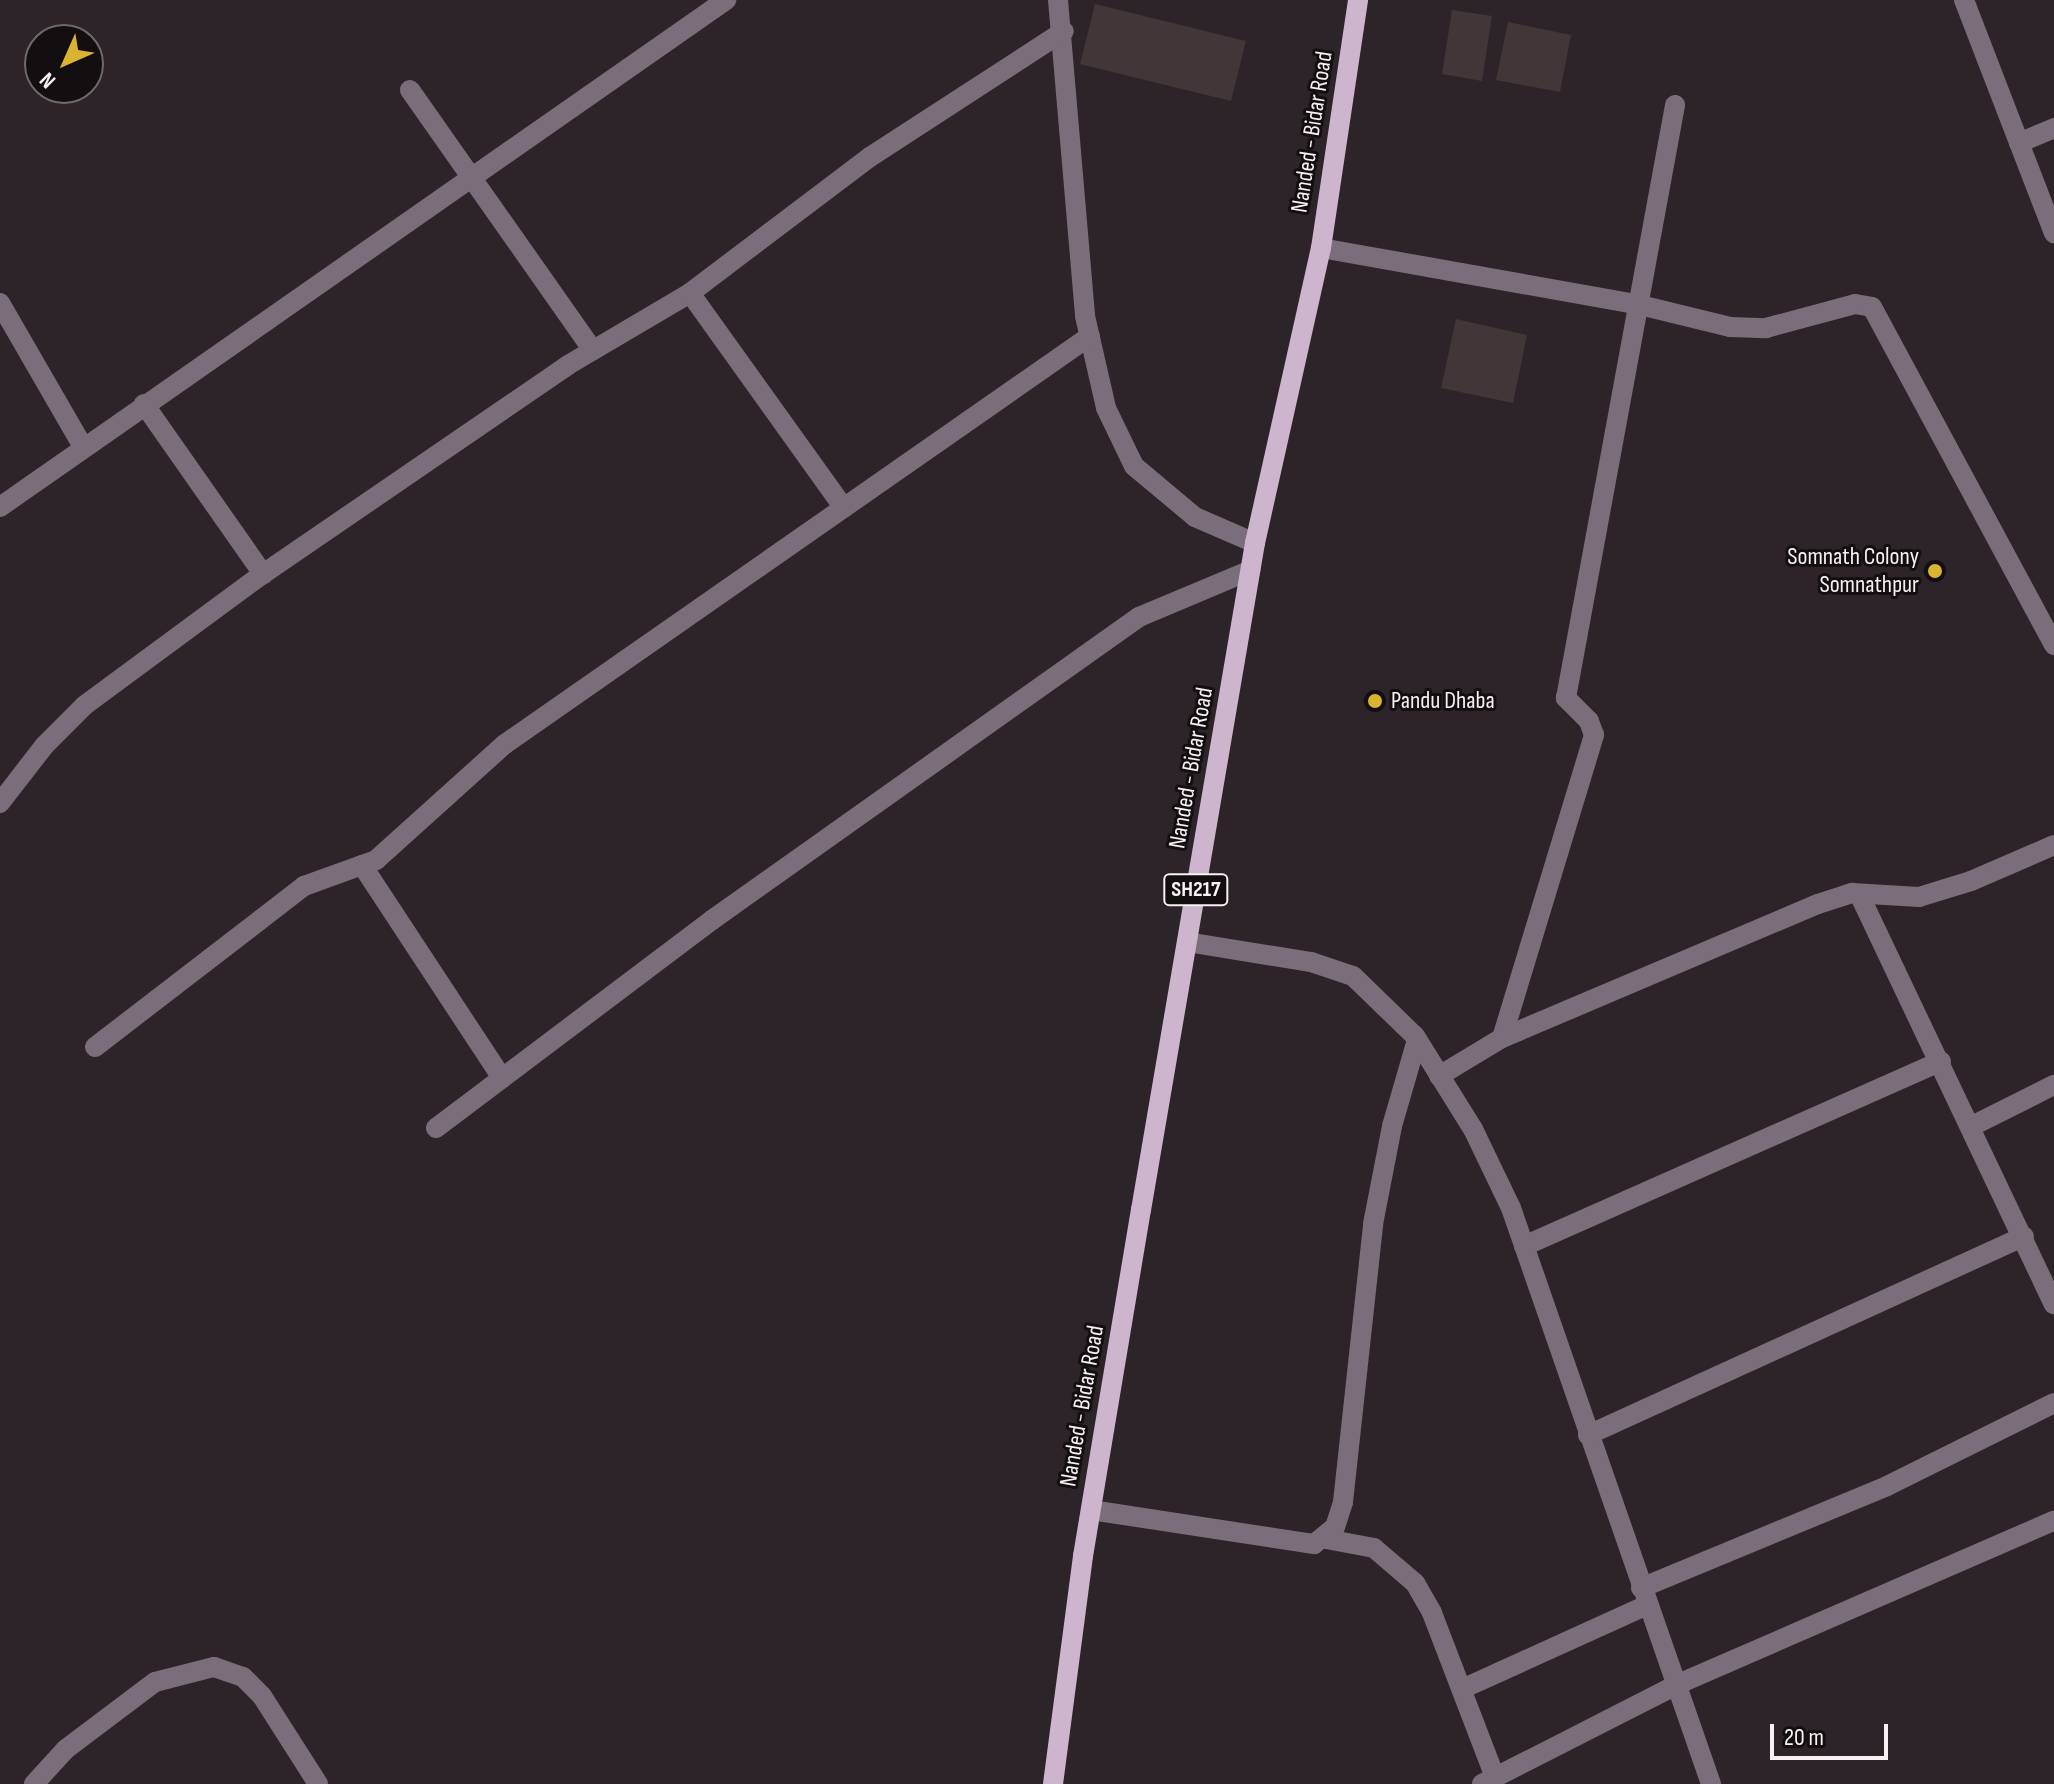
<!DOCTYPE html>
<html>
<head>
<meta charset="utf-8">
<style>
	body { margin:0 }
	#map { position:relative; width:2054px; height:1784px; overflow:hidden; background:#2d2429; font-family:"Sofia Sans Condensed",sans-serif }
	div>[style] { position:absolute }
	.building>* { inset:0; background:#413738 }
	.minor>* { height:20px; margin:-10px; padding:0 10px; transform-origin:10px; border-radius:10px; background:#7a6e7a }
	.major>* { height:20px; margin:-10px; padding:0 10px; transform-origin:10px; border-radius:10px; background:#ceb5ce }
	.dots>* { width:22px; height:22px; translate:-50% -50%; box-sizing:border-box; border:4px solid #130f11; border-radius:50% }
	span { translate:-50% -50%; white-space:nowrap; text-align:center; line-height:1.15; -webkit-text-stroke:6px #130f11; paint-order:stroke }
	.shield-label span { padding:2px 6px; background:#130f11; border:2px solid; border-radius:6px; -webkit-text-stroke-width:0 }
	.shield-label { font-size:22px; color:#f7f1f3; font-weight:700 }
	.street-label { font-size:24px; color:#f7f1f3 }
	.poi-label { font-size:24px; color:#f7f1f3 }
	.right { translate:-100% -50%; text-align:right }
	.left { translate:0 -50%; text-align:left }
	.north { position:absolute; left:24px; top:24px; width:80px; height:80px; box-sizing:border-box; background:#130f11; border:2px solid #6e696b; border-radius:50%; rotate:225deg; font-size:22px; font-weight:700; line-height:32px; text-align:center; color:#f7f1f3 }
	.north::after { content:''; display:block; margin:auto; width:28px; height:36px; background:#dab333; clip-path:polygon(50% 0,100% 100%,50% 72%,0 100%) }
	.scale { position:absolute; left:1770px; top:1724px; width:118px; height:36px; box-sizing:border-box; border:4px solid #f7f1f3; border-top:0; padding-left:10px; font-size:24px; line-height:28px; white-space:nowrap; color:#f7f1f3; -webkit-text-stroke:6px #130f11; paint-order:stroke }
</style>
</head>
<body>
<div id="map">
	<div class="building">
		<div style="clip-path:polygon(1095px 4px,1246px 41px,1231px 101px,1080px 64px)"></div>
		<div style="clip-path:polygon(1452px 10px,1492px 16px,1482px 81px,1442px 74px)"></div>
		<div style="clip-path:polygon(1508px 22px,1571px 35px,1560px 92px,1496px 80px)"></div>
		<div style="clip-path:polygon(1456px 319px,1527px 335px,1513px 403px,1441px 388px)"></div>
	</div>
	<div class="minor">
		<div style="left:1058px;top:0;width:317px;rotate:85.1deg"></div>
		<div style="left:1085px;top:316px;width:94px;rotate:77.1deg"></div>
		<div style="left:1106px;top:408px;width:64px;rotate:64.2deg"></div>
		<div style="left:1134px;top:466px;width:80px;rotate:39.9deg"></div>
		<div style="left:1195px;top:517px;width:65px;rotate:23.4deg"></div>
		<div style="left:1964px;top:0;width:250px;rotate:68.9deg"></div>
		<div style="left:410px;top:90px;width:318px;rotate:54.9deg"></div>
		<div style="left:2019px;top:143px;width:38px;rotate:-23deg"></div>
		<div style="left:1321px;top:248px;width:320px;rotate:10.1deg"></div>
		<div style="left:1636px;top:304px;width:97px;rotate:13.7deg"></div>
		<div style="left:1730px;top:327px;width:36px;rotate:2deg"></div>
		<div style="left:1766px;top:328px;width:92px;rotate:-15.1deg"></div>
		<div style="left:1855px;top:304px;width:17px;rotate:10deg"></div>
		<div style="left:1872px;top:307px;width:384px;rotate:61.7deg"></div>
		<div style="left:690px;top:293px;width:264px;rotate:54.4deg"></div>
		<div style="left:0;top:303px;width:166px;rotate:60deg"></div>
		<div style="left:144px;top:404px;width:208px;rotate:55deg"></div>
		<div style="left:0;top:507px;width:886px;rotate:-34.93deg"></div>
		<div style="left:0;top:803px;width:72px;rotate:-52.3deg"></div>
		<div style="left:44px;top:746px;width:58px;rotate:-45deg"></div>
		<div style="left:85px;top:705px;width:221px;rotate:-36.4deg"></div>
		<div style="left:263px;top:574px;width:370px;rotate:-34.4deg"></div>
		<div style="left:568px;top:365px;width:142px;rotate:-30.5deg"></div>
		<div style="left:690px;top:293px;width:226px;rotate:-37.1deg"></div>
		<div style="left:870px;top:157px;width:231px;rotate:-33deg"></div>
		<div style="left:362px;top:865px;width:255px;rotate:56.7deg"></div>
		<div style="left:1859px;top:894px;width:454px;rotate:64.6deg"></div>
		<div style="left:1187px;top:942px;width:126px;rotate:9.2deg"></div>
		<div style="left:1311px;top:962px;width:44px;rotate:18.4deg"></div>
		<div style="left:1353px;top:976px;width:86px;rotate:44.1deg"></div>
		<div style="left:1415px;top:1036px;width:110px;rotate:58.1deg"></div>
		<div style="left:1473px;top:1129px;width:88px;rotate:64.3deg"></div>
		<div style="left:1511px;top:1208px;width:610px;rotate:70.85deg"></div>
		<div style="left:1502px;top:1038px;width:317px;rotate:-73.1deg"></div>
		<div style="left:1594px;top:735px;width:15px;rotate:-110deg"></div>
		<div style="left:1589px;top:721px;width:33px;rotate:-135deg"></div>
		<div style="left:1566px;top:698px;width:603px;rotate:-79.58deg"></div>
		<div style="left:95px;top:1047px;width:264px;rotate:-37.6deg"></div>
		<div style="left:304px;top:886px;width:77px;rotate:-19.9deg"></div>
		<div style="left:376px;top:860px;width:173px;rotate:-42deg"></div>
		<div style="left:505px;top:744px;width:713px;rotate:-34.89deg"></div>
		<div style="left:1439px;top:1076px;width:74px;rotate:-31.1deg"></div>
		<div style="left:1502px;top:1038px;width:343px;rotate:-23deg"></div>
		<div style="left:1818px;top:904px;width:36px;rotate:-18deg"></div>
		<div style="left:1852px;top:893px;width:67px;rotate:3.4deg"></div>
		<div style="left:1919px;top:897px;width:54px;rotate:-17.1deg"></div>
		<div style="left:1971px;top:881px;width:90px;rotate:-23.4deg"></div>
		<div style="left:1972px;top:1126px;width:92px;rotate:-26.6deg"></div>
		<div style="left:436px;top:1128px;width:346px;rotate:-37deg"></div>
		<div style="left:712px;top:920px;width:524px;rotate:-35.36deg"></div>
		<div style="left:1139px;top:617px;width:121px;rotate:-22.8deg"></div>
		<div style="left:1524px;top:1246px;width:456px;rotate:-23.9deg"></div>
		<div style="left:1588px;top:1435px;width:479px;rotate:-24.5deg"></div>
		<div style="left:1091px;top:1510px;width:226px;rotate:8.7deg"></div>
		<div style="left:1314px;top:1544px;width:27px;rotate:-39deg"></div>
		<div style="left:1335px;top:1527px;width:26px;rotate:-72deg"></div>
		<div style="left:1343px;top:1502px;width:280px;rotate:-83.8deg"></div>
		<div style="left:1373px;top:1224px;width:100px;rotate:-79deg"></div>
		<div style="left:1392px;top:1126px;width:90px;rotate:-73.8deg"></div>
		<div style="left:1326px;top:1539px;width:49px;rotate:10.6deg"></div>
		<div style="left:1374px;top:1548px;width:54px;rotate:40.5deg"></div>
		<div style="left:1415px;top:1583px;width:34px;rotate:60deg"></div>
		<div style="left:1432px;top:1613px;width:176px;rotate:69deg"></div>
		<div style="left:1641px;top:1588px;width:266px;rotate:-22.5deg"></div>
		<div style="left:1887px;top:1486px;width:186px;rotate:-26.4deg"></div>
		<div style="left:1462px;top:1689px;width:203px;rotate:-24.4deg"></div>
		<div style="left:34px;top:1784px;width:47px;rotate:-47.6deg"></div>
		<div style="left:66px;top:1749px;width:111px;rotate:-37deg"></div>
		<div style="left:155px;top:1682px;width:61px;rotate:-14.3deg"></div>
		<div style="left:214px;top:1667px;width:31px;rotate:19deg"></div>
		<div style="left:243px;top:1677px;width:27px;rotate:45deg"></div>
		<div style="left:262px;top:1696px;width:104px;rotate:57.5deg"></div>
		<div style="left:1482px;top:1784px;width:218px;rotate:-27deg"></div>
		<div style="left:1676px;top:1685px;width:412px;rotate:-23.5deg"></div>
	</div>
	<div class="major">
		<div style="left:1053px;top:1784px;width:230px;rotate:-82.5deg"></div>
		<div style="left:1083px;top:1556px;width:351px;rotate:-80.5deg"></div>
		<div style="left:1141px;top:1210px;width:677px;rotate:-80.3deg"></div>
		<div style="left:1255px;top:543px;width:302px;rotate:-77.4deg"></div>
		<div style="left:1321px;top:248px;width:251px;rotate:-81.5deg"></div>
	</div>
	<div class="dots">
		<div style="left:1935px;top:571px;background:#dab333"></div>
		<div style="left:1375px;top:701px;background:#dab333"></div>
	</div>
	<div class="shield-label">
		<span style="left:1196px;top:890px">SH217</span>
	</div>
	<div class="street-label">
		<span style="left:1312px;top:132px;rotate:-81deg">Nanded - Bidar Road</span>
		<span style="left:1191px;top:768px;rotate:-80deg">Nanded - Bidar Road</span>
		<span style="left:1082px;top:1406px;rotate:-80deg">Nanded - Bidar Road</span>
	</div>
	<div class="poi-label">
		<span class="right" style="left:1919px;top:571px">Somnath Colony<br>Somnathpur</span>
		<span class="left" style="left:1391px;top:701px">Pandu Dhaba</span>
	</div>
	<div class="north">N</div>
	<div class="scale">20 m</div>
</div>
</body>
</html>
